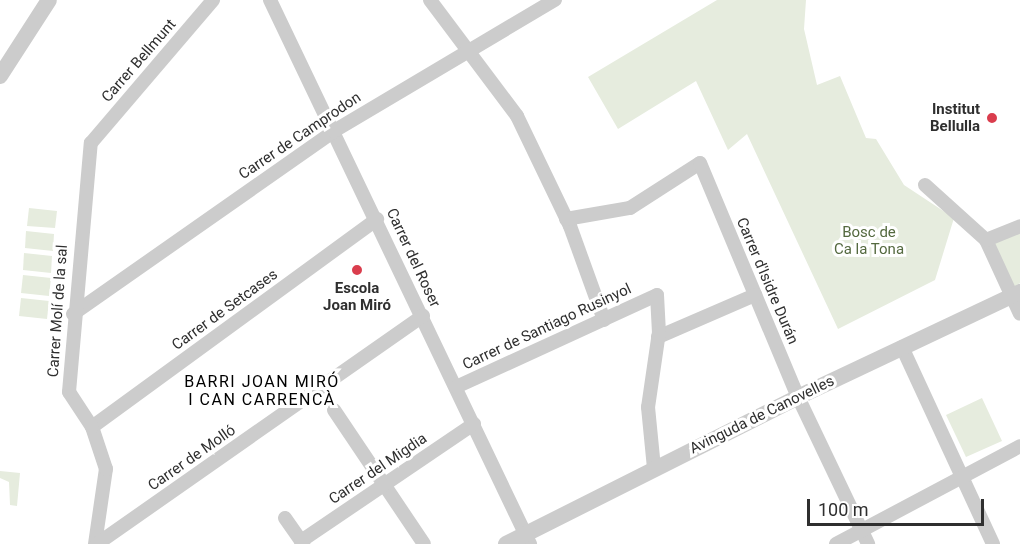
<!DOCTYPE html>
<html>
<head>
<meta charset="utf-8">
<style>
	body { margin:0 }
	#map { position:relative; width:1020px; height:544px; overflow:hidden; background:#fff; font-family:Roboto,sans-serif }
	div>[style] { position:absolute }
	.green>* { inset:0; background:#e6ecde }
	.minor>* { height:14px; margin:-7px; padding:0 7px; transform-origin:7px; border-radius:7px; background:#ccc }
	.tertiary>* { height:16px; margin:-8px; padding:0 8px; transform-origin:8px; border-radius:8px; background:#ccc }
	.dots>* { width:16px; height:16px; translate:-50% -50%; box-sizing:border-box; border:3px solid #fff; border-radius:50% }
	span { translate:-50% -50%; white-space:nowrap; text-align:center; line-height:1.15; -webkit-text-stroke:6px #fff; paint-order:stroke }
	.street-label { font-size:15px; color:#2f2f2f }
	.poi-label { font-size:15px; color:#2f2f2f; font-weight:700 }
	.right { translate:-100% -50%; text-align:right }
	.park-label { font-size:15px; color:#54693f }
	.neighbourhood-label { font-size:16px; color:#000; letter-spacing:1.5px }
	.scale { position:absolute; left:807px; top:499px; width:177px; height:27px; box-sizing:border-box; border:3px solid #2f2f2f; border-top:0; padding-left:8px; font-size:18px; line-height:21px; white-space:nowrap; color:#2f2f2f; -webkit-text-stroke:4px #fff; paint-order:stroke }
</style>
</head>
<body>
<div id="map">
	<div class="green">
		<div style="clip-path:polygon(717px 0,806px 0,804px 29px,817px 85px,840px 76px,866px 138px,876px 139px,904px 185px,954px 218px,935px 280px,838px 329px,747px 134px,728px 150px,696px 81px,618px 129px,588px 77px)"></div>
		<div style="clip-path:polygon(29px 208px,57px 211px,55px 228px,27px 226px)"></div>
		<div style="clip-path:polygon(26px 231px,54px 234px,53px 251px,25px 248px)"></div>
		<div style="clip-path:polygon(1020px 231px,1020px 283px,1013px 288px,990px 243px)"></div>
		<div style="clip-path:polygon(24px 253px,52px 256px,51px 273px,23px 270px)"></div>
		<div style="clip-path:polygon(23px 275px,51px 278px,49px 296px,21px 293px)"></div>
		<div style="clip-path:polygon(21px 298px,49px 301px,47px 319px,19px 316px)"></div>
		<div style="clip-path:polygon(982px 398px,1002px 441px,966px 457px,946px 415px)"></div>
		<div style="clip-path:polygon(0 471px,20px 473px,17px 506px,10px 505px,9px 482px,0 478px)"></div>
	</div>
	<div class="minor">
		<div style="left:270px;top:0;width:603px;rotate:64.45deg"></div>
		<div style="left:430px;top:0;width:145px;rotate:53.1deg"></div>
		<div style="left:517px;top:116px;width:122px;rotate:64.3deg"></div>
		<div style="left:570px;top:226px;width:100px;rotate:70.1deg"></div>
		<div style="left:925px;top:185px;width:82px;rotate:42deg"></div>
		<div style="left:986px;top:240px;width:81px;rotate:65.3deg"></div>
		<div style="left:566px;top:219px;width:65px;rotate:-9.8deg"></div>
		<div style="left:630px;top:208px;width:83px;rotate:-32.7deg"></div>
		<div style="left:700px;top:163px;width:254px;rotate:67.3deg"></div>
		<div style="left:798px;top:397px;width:163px;rotate:64.5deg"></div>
		<div style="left:986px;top:240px;width:37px;rotate:-22deg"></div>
		<div style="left:73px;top:314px;width:319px;rotate:-35deg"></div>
		<div style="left:334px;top:131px;width:257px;rotate:-30.7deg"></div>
		<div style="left:658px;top:337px;width:106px;rotate:-23.4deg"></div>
		<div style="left:902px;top:347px;width:217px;rotate:65.2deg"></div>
		<div style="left:456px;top:387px;width:221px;rotate:-24.6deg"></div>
		<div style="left:657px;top:295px;width:37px;rotate:87deg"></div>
		<div style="left:659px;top:332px;width:76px;rotate:98.3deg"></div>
		<div style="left:648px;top:407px;width:61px;rotate:84.4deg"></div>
		<div style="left:334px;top:410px;width:161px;rotate:56.1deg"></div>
		<div style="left:92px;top:427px;width:353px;rotate:-36.1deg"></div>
		<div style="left:285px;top:518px;width:32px;rotate:55deg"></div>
		<div style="left:301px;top:541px;width:209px;rotate:-34.1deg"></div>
		<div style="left:95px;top:544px;width:76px;rotate:-81.7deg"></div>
		<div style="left:106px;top:469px;width:44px;rotate:-108.4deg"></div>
		<div style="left:92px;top:427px;width:42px;rotate:-123.3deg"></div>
		<div style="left:69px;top:392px;width:250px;rotate:-85deg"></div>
		<div style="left:91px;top:143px;width:188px;rotate:-49.5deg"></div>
		<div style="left:97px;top:544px;width:398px;rotate:-35deg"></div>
		<div style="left:836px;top:544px;width:208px;rotate:-28deg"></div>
	</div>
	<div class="tertiary">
		<div style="left:0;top:76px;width:90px;rotate:-57.2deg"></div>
		<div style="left:506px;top:544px;width:327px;rotate:-26.7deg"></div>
		<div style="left:798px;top:397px;width:246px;rotate:-25.3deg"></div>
	</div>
	<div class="dots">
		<div style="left:992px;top:118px;background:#da3d4d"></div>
		<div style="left:357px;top:270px;background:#da3d4d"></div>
	</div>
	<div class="street-label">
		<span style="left:139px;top:61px;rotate:-49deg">Carrer Bellmunt</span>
		<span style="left:300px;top:136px;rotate:-34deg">Carrer de Camprodon</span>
		<span style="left:413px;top:258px;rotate:65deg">Carrer del Roser</span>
		<span style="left:767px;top:281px;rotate:67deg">Carrer d'Isidre Durán</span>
		<span style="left:225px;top:310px;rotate:-36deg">Carrer de Setcases</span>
		<span style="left:58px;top:311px;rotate:-86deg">Carrer Molí de la sal</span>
		<span style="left:547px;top:327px;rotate:-25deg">Carrer de Santiago Rusinyol</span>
		<span style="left:762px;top:415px;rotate:-26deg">Avinguda de Canovelles</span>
		<span style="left:192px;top:458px;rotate:-35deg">Carrer de Molló</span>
		<span style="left:378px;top:469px;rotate:-34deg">Carrer del Migdia</span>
	</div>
	<div class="poi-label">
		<span class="right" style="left:980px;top:118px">Institut<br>Bellulla</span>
		<span style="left:357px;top:297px">Escola<br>Joan Miró</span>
	</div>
	<div class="park-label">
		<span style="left:869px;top:241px">Bosc de<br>Ca la Tona</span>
	</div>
	<div class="neighbourhood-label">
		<span style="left:262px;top:391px">BARRI JOAN MIRÓ<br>I CAN CARRENCÀ</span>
	</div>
	<div class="scale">100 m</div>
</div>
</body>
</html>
